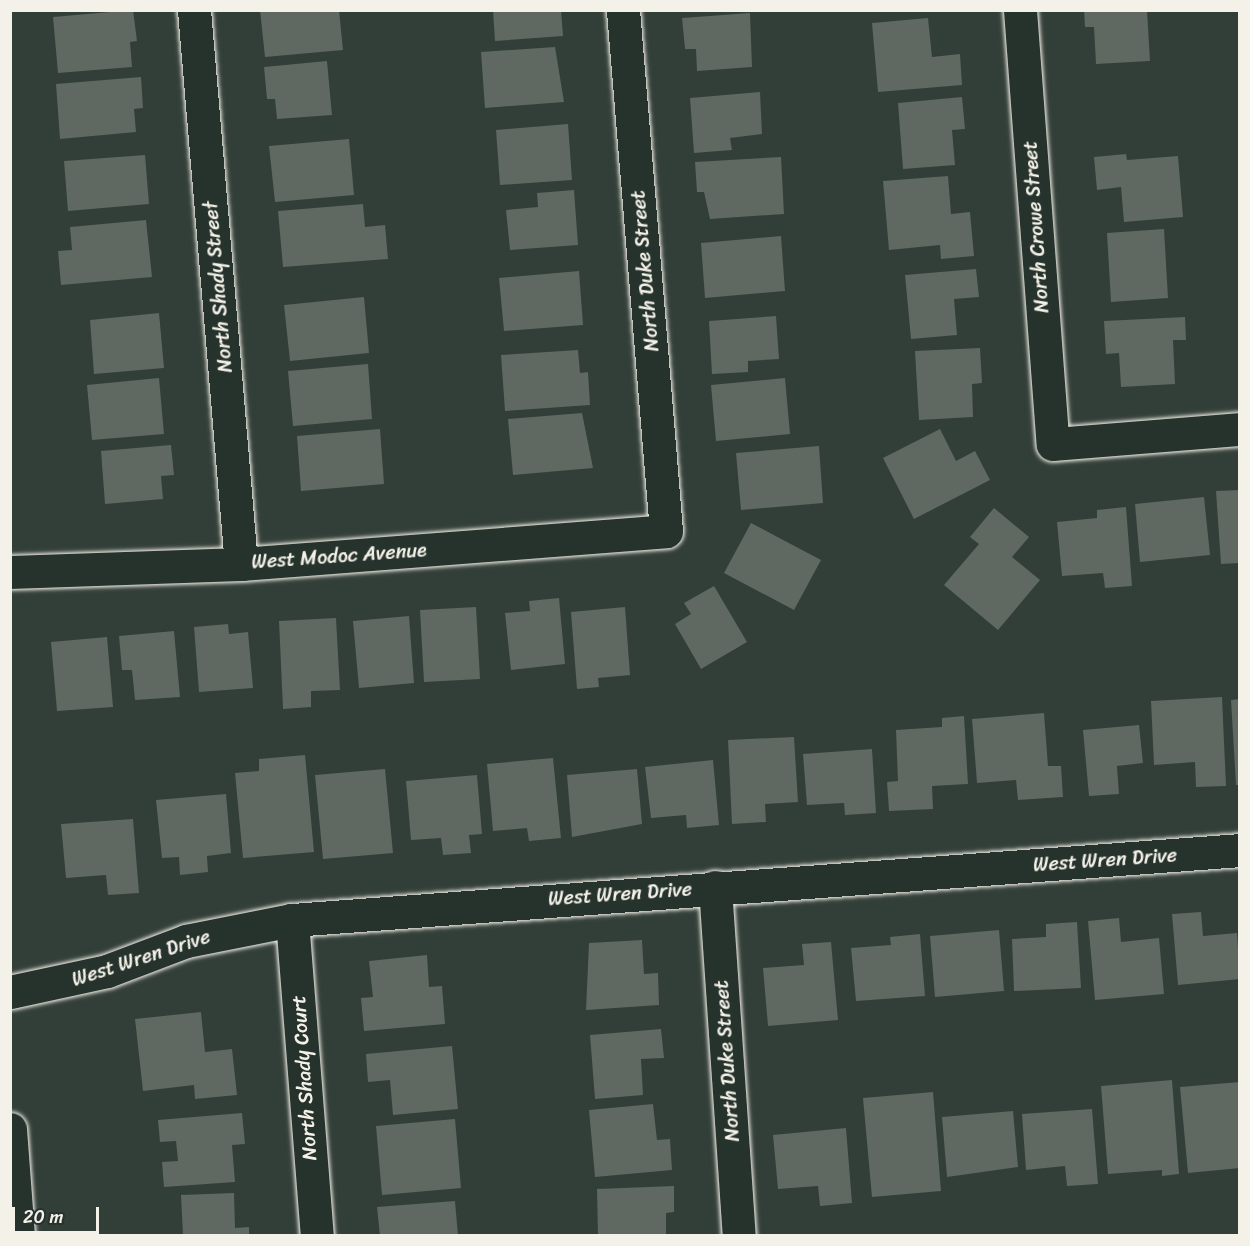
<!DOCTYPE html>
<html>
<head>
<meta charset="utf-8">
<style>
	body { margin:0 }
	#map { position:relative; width:1250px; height:1246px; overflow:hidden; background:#323e38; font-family:Sriracha,sans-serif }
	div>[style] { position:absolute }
	.building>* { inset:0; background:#5f6861 }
	.roads { filter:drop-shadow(0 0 2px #f4f1e8) drop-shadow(0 0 2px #f4f1e8) }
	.minor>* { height:33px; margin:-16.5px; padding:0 16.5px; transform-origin:16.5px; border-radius:16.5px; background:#26332d }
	span { translate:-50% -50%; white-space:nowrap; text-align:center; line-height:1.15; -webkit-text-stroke:4.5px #26332d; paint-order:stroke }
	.street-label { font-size:20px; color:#f4f1e8 }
	.frame { position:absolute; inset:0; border:12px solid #f4f1e8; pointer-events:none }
	.scale { position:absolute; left:12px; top:1207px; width:87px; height:27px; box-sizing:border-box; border:3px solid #f4f1e8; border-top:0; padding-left:8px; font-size:18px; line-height:21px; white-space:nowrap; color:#f4f1e8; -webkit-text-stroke:4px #26332d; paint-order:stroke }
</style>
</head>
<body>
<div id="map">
	<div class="building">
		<div style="clip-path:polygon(133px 10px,137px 41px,130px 42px,132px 67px,58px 73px,53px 17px)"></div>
		<div style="clip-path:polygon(260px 10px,339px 10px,343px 50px,265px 57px)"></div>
		<div style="clip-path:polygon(493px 10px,561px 10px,563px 36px,495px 41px)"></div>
		<div style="clip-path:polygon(1084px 10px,1147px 10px,1150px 61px,1096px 64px,1094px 27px,1085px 27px)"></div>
		<div style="clip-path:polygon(750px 13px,752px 67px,697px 71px,696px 49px,685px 49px,682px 18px)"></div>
		<div style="clip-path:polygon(928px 18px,932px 57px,960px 54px,962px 85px,878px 92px,872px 23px)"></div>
		<div style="clip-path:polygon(555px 47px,564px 102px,485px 108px,481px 52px)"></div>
		<div style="clip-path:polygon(327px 61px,332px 115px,277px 119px,275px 99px,267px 99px,264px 67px)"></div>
		<div style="clip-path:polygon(141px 77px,143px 108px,134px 109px,136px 132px,60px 139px,56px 84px)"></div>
		<div style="clip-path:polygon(760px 92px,762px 134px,730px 138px,732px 150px,694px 153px,690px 98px)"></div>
		<div style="clip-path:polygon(962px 97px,965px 129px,952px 130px,955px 165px,903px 169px,898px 103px)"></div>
		<div style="clip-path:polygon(568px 124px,572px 180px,500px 185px,496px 130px)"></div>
		<div style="clip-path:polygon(349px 139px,354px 195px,275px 202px,269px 146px)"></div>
		<div style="clip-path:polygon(1126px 154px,1127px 160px,1178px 156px,1183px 217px,1124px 222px,1121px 187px,1097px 190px,1094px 157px)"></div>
		<div style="clip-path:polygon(145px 155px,149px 204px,68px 211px,64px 161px)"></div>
		<div style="clip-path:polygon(781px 157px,784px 214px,710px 219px,704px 192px,697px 192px,695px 162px)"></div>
		<div style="clip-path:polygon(948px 176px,951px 214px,970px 212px,974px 256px,941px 259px,940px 245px,889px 250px,883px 181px)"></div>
		<div style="clip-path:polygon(574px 190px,578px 245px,510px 250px,506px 210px,538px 207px,537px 193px)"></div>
		<div style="clip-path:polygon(363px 204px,365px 227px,385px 225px,388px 259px,283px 267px,278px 211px)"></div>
		<div style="clip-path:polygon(146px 220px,152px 277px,61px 285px,58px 251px,72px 250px,70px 227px)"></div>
		<div style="clip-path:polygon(1164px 229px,1168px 298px,1111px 302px,1107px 233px)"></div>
		<div style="clip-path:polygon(781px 236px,785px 291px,705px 298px,701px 243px)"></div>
		<div style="clip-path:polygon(976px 269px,979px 297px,954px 299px,957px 335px,911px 339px,905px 275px)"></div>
		<div style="clip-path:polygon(579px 271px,583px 325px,504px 331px,499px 278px)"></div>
		<div style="clip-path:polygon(364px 297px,369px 353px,290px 361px,284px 305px)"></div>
		<div style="clip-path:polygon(159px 313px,164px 368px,94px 374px,90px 320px)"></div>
		<div style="clip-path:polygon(776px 316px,779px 359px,748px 361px,748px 372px,712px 374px,709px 321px)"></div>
		<div style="clip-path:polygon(1185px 317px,1186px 340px,1173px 340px,1175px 384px,1121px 387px,1119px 353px,1106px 354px,1104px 321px)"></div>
		<div style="clip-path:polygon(980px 348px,982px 383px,972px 384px,973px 417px,919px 420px,915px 351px)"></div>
		<div style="clip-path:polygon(578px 350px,580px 373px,588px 372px,590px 405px,505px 411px,501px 355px)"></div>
		<div style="clip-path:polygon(368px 364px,372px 419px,293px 426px,288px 371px)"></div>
		<div style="clip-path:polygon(159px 378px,164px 434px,92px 440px,87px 385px)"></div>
		<div style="clip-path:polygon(785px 378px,790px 434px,716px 441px,711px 385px)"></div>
		<div style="clip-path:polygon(582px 413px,593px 468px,513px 475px,508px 419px)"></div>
		<div style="clip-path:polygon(380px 429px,384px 484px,301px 491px,297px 436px)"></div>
		<div style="clip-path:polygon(940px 429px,956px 461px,975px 451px,990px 480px,914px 519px,883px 458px)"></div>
		<div style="clip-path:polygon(171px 445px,174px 475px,161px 476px,163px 499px,105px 504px,101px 451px)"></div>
		<div style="clip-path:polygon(819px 446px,823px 503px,741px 510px,736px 453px)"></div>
		<div style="clip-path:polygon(1240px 490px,1240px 563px,1221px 564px,1216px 491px)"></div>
		<div style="clip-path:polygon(1204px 497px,1210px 555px,1140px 562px,1135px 504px)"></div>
		<div style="clip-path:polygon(1126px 507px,1132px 586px,1105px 588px,1103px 573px,1062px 576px,1057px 522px,1097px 518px,1097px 510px)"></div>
		<div style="clip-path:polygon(994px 508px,1029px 537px,1012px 557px,1040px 580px,998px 630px,944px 585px,979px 544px,970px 537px)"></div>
		<div style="clip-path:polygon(751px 523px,821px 560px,794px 610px,724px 573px)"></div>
		<div style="clip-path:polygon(714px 586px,747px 642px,701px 669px,675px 624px,691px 614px,684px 603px)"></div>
		<div style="clip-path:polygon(559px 598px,565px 664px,511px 670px,505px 613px,530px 611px,529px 601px)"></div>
		<div style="clip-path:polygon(476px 607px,480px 679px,424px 682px,420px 610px)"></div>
		<div style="clip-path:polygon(625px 607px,630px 675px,598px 678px,599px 687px,577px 689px,571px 612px)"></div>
		<div style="clip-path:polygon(409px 616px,414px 683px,359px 688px,353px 621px)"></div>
		<div style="clip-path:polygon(336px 618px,340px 690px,311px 691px,311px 707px,283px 709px,279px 621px)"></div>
		<div style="clip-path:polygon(228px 624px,229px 634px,248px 632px,253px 688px,199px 692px,194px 627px)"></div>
		<div style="clip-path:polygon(174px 631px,180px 697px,135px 700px,132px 670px,122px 670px,119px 636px)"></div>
		<div style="clip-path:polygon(107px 637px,113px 707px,57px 711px,51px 642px)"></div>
		<div style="clip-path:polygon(1222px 697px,1226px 786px,1196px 787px,1195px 762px,1154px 765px,1151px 701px)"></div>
		<div style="clip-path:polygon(1240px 699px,1240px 785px,1236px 785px,1231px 700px)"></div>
		<div style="clip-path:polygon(1044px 713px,1048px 766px,1061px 766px,1063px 797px,1018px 800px,1016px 780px,977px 783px,972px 719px)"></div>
		<div style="clip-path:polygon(964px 716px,968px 784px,932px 786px,933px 809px,889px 811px,887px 782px,898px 781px,896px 730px,942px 727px,942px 718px)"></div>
		<div style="clip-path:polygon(1139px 725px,1143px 763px,1117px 766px,1119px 794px,1089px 796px,1083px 730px)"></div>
		<div style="clip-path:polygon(794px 737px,798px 802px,765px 804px,766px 822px,732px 824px,728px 740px)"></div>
		<div style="clip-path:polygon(872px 749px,876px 813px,845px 815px,844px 803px,807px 805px,803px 754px)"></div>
		<div style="clip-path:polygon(305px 755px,314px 852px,243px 858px,235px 773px,259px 771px,259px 759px)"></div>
		<div style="clip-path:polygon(553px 758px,561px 838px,529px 841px,527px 828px,493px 831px,487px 764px)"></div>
		<div style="clip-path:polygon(713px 760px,719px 825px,687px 828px,686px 815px,651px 818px,645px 767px)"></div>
		<div style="clip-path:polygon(385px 769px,393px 853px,323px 859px,315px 775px)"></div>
		<div style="clip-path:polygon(637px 769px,642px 824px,572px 837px,567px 775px)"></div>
		<div style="clip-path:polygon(477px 775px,482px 834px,469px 835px,471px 853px,443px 855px,441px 838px,411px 840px,406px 781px)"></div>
		<div style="clip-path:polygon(226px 794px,231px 853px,207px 856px,208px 872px,180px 875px,179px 857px,162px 858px,156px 800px)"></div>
		<div style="clip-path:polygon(133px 819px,139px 893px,108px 895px,106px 875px,66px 878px,61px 824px)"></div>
		<div style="clip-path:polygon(1201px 912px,1203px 936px,1237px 933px,1240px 979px,1178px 985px,1172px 914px)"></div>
		<div style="clip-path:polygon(1119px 918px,1121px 942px,1159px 938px,1164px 994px,1095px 1000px,1088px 921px)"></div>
		<div style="clip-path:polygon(1077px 922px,1081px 988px,1014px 991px,1012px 939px,1046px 937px,1046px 924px)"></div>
		<div style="clip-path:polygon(999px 930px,1004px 991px,935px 997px,930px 936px)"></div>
		<div style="clip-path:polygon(920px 934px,925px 996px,856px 1001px,851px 948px,891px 945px,890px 937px)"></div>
		<div style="clip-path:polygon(642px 940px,644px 974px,658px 973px,659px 1005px,586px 1010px,589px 943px)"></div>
		<div style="clip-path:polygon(831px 942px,838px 1020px,768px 1026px,763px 968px,804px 965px,802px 944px)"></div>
		<div style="clip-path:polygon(427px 955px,429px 987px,442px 986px,445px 1024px,364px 1031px,361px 998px,373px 997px,369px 961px)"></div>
		<div style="clip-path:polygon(201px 1012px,205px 1052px,232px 1049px,237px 1095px,195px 1099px,194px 1085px,143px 1091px,135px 1019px)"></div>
		<div style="clip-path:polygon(661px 1029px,664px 1058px,641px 1059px,643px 1095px,595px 1099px,590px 1035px)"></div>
		<div style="clip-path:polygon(452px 1046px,458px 1109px,393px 1115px,390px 1080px,368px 1082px,366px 1054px)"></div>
		<div style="clip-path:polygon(1172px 1080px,1179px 1174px,1162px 1176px,1162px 1170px,1108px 1174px,1101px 1086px)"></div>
		<div style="clip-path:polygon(1240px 1082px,1240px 1168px,1188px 1173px,1180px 1087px)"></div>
		<div style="clip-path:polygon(933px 1092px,941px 1191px,872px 1197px,863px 1098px)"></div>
		<div style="clip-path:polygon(653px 1104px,657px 1140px,670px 1139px,672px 1170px,595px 1177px,589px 1110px)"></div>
		<div style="clip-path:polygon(1092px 1109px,1098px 1184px,1067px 1186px,1065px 1166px,1026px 1170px,1022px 1114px)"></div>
		<div style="clip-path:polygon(1013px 1111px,1018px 1167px,947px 1177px,942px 1117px)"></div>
		<div style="clip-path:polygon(242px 1113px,245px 1144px,232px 1145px,235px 1182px,164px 1187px,162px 1162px,178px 1161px,176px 1141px,160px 1142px,158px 1120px)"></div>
		<div style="clip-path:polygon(455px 1119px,461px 1188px,382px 1195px,376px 1126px)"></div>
		<div style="clip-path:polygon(846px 1128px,852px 1203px,820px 1206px,818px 1186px,778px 1189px,773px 1135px)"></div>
		<div style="clip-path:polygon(674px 1186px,674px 1212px,666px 1213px,666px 1236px,598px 1236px,597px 1189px)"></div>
		<div style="clip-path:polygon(234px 1193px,235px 1228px,249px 1227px,249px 1236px,183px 1236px,181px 1195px)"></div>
		<div style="clip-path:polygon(455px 1201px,458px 1236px,380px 1236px,377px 1207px)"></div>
	</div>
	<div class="roads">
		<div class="minor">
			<div style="left:194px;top:10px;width:556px;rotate:85.15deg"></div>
			<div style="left:1020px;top:10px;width:435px;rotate:85.7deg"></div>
			<div style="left:1053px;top:444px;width:188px;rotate:-4.6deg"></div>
			<div style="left:10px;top:572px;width:231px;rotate:-2deg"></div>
			<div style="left:241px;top:564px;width:426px;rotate:-4.4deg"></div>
			<div style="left:666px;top:531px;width:523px;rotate:-94.72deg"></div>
			<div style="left:715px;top:887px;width:350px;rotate:86.1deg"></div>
			<div style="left:292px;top:920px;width:317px;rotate:85.5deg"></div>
			<div style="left:10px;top:992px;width:99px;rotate:-12.2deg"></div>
			<div style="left:107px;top:971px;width:85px;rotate:-20.8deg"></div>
			<div style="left:186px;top:941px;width:108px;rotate:-11.2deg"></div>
			<div style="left:292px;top:920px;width:951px;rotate:-4.22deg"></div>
			<div style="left:10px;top:1129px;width:107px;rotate:85.7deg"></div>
		</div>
	</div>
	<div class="street-label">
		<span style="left:1036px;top:227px;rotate:-94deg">North Crowe Street</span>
		<span style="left:645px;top:271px;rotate:-95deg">North Duke Street</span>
		<span style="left:218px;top:287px;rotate:-95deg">North Shady Street</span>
		<span style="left:339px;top:556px;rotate:-4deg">West Modoc Avenue</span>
		<span style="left:1105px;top:860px;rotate:-4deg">West Wren Drive</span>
		<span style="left:620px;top:894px;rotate:-4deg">West Wren Drive</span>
		<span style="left:141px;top:958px;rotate:-18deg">West Wren Drive</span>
		<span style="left:727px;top:1061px;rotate:-94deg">North Duke Street</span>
		<span style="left:304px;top:1078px;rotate:-94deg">North Shady Court</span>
	</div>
	<div class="frame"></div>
	<div class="scale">20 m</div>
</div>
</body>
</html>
